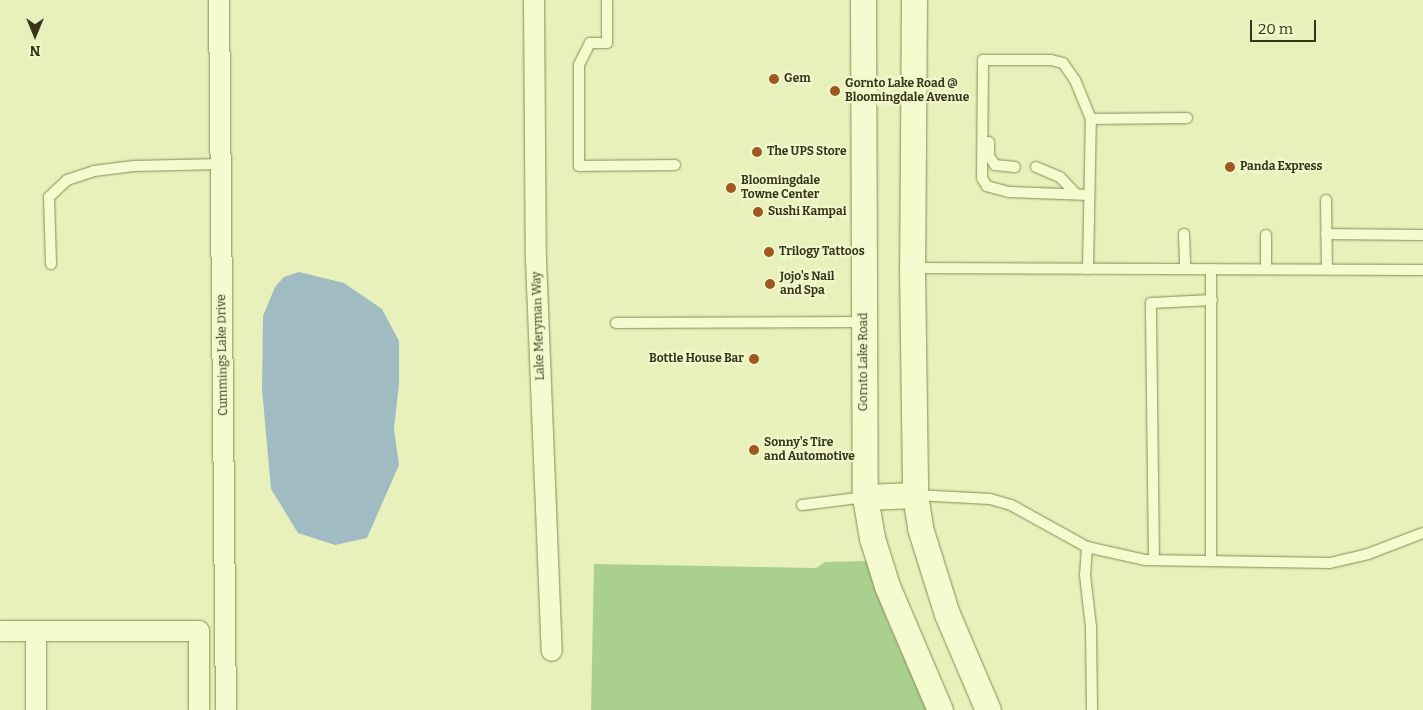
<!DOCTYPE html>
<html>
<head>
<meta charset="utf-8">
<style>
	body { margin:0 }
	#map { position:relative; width:1423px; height:710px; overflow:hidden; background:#e8f1bb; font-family:Bitter,serif }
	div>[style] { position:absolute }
	.green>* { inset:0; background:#aad08f }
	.water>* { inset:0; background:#a0bcc2 }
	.roads { filter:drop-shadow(0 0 1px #8a8954) drop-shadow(0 0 1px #8a8954) }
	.service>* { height:10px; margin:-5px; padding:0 5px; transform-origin:5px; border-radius:5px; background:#f4fccf }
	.minor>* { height:20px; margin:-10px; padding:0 10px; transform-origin:10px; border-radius:10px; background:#f4fccf }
	.tertiary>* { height:25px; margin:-12.5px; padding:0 12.5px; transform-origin:12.5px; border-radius:12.5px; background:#f4fccf }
	.dots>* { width:14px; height:14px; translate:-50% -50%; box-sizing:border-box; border:2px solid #f0f8cb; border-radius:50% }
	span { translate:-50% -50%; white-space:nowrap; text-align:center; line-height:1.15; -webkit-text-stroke:4px #f0f8cb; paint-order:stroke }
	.poi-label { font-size:12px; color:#37361a; font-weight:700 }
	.left { translate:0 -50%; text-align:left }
	.right { translate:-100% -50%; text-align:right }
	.street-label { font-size:12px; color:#37361a }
	.north { position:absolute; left:10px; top:10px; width:50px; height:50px; -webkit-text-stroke:4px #f0f8cb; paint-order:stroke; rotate:180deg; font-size:14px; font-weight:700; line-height:20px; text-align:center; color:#37361a }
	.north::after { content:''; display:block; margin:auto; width:18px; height:22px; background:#37361a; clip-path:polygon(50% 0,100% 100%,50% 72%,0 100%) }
	.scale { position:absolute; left:1250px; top:20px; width:66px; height:22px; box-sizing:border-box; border:2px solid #37361a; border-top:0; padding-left:6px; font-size:15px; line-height:18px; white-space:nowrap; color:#37361a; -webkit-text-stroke:4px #f0f8cb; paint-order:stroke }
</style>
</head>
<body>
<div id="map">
	<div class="green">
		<div style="clip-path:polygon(867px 561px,887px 620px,927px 710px,591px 710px,594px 564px,816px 568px,825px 562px)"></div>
	</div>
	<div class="water">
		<div style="clip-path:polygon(299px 272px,344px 283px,382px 309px,399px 341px,399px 384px,394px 429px,399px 465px,367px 538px,335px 545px,298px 533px,271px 489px,262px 389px,263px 316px,275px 287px,284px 277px)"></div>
	</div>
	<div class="roads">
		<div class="service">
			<div style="left:607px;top:0;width:43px;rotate:90deg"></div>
			<div style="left:607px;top:43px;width:17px;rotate:180deg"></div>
			<div style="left:590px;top:43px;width:25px;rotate:117deg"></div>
			<div style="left:579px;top:65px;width:101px;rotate:90deg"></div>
			<div style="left:579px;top:166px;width:96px;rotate:-0.6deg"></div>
			<div style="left:989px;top:142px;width:14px;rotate:90deg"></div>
			<div style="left:989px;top:156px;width:11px;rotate:56deg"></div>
			<div style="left:995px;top:165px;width:20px;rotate:6deg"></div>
			<div style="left:1036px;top:167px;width:26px;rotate:23deg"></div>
			<div style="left:1060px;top:177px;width:22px;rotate:47deg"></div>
			<div style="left:1089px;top:195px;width:80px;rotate:-177.9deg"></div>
			<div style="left:1009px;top:192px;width:23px;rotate:-165deg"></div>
			<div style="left:987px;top:186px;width:9px;rotate:-122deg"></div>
			<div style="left:982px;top:178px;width:118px;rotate:-89.5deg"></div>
			<div style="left:983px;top:60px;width:68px"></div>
			<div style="left:1051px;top:60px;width:12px;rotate:14deg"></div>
			<div style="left:1063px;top:63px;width:21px;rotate:55deg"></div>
			<div style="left:1075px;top:80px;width:42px;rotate:67.7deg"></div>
			<div style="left:1091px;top:119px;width:96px;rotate:-0.6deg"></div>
			<div style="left:1326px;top:200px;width:69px;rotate:89.2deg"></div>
			<div style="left:1184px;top:234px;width:35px;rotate:88deg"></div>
			<div style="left:1326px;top:234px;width:97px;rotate:0.6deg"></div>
			<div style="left:1266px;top:235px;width:34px;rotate:90deg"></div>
			<div style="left:51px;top:264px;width:67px;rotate:-91.7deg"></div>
			<div style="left:49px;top:197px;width:25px;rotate:-43deg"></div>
			<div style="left:67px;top:180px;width:28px;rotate:-18deg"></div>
			<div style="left:94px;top:171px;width:40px;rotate:-7.1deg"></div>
			<div style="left:134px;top:166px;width:87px;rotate:-1.3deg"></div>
			<div style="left:912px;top:268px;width:511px;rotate:0.22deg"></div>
			<div style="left:1088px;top:269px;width:150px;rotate:-88.9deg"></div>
			<div style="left:616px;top:323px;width:248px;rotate:-0.2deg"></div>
			<div style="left:915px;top:495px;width:75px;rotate:3.1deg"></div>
			<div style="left:990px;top:499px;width:22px;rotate:16deg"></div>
			<div style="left:1011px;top:505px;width:87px;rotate:28.9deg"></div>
			<div style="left:1087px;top:547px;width:59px;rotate:12.6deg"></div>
			<div style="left:1145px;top:560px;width:185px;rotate:0.9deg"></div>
			<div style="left:1330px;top:563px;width:39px;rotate:-13deg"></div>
			<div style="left:1368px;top:554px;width:59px;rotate:-20.9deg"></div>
			<div style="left:802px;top:505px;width:64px;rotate:-7.2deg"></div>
			<div style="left:1087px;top:547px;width:28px;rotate:94deg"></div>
			<div style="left:1085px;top:575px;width:52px;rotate:83.4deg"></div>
			<div style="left:1091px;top:627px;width:83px;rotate:89.3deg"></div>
			<div style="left:1154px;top:560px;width:257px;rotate:-90.7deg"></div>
			<div style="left:1151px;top:303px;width:61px;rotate:-2.8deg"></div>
			<div style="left:1211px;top:561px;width:292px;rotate:-90deg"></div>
		</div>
		<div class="minor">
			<div style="left:219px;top:0;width:710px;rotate:89.44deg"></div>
			<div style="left:534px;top:0;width:260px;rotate:89.6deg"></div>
			<div style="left:536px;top:260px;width:391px;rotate:87.7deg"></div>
			<div style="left:0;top:631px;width:199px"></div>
			<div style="left:199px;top:631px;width:79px;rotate:90deg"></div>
			<div style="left:36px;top:632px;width:78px;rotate:90deg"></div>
		</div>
		<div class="tertiary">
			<div style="left:863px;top:0;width:497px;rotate:89.8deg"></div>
			<div style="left:865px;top:497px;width:42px;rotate:80.3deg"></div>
			<div style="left:872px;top:538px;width:50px;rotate:72.6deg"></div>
			<div style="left:887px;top:586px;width:135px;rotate:66.9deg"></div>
			<div style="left:914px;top:0;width:268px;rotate:90.4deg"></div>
			<div style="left:912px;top:268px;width:227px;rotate:89.2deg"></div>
			<div style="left:915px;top:495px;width:33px;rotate:81deg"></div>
			<div style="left:920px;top:528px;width:90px;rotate:72.6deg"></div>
			<div style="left:947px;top:614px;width:104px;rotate:66.9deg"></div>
			<div style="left:865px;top:497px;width:50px;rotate:-2.3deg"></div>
		</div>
	</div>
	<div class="dots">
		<div style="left:774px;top:79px;background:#9d591f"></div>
		<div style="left:835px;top:91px;background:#9d591f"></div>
		<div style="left:757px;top:152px;background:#9d591f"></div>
		<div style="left:1230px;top:167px;background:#9d591f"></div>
		<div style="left:731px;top:188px;background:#9d591f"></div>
		<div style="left:758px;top:212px;background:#9d591f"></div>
		<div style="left:769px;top:252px;background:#9d591f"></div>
		<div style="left:770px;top:284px;background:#9d591f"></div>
		<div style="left:754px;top:359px;background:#9d591f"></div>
		<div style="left:754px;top:450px;background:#9d591f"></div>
	</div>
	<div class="poi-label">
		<span class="left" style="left:784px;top:79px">Gem</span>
		<span class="left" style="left:845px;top:91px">Gornto Lake Road @<br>Bloomingdale Avenue</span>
		<span class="left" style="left:767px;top:152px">The UPS Store</span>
		<span class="left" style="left:1240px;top:167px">Panda Express</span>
		<span class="left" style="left:741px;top:188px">Bloomingdale<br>Towne Center</span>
		<span class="left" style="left:768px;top:212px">Sushi Kampai</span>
		<span class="left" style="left:779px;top:252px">Trilogy Tattoos</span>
		<span class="left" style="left:780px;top:284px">Jojo's Nail<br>and Spa</span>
		<span class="right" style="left:744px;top:359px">Bottle House Bar</span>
		<span class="left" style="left:764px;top:450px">Sonny's Tire<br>and Automotive</span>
	</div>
	<div class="street-label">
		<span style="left:539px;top:326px;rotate:-92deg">Lake Meryman Way</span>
		<span style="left:223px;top:355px;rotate:-91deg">Cummings Lake Drive</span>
		<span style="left:864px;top:362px;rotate:-90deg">Gornto Lake Road</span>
	</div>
	<div class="north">N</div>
	<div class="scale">20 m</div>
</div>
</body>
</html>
